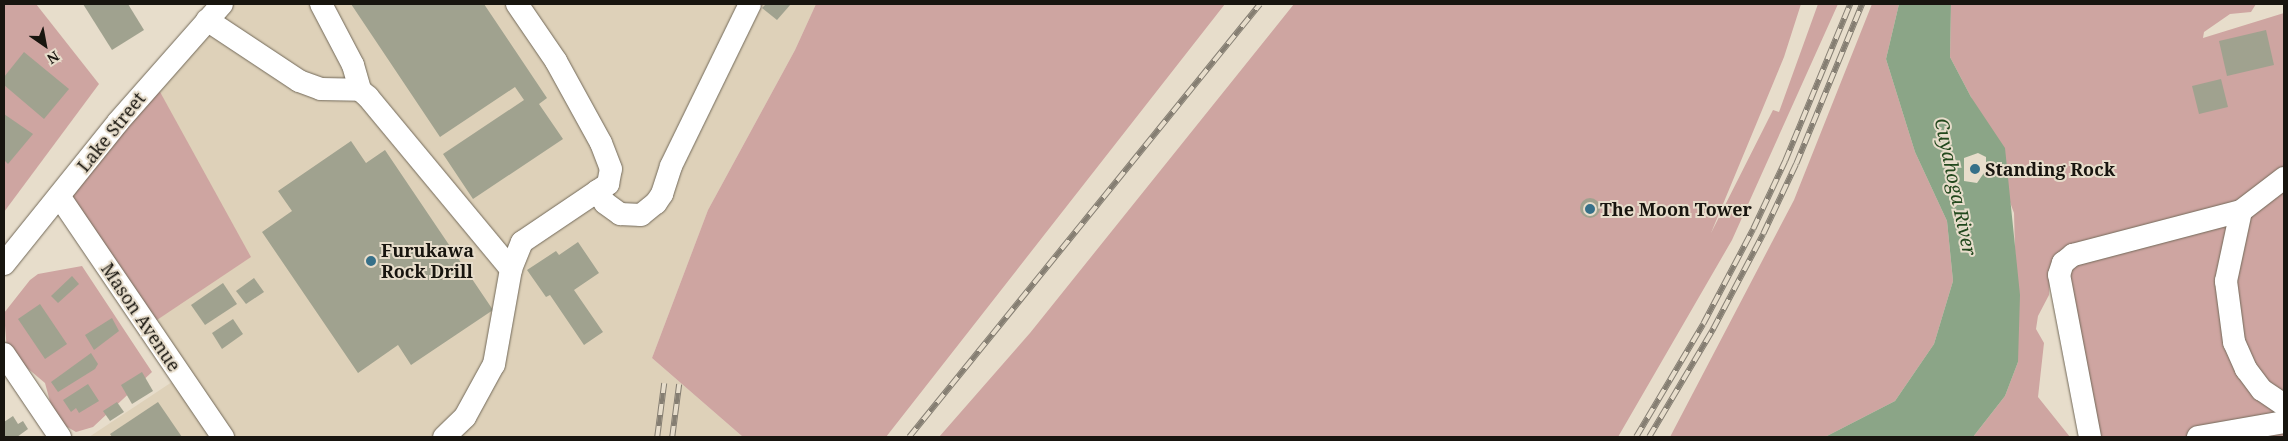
<!DOCTYPE html>
<html>
<head>
<meta charset="utf-8">
<style>
	body { margin:0 }
	#map { position:relative; width:2288px; height:441px; overflow:hidden; background:#e7ddcb; font-family:"Noto Serif",serif }
	div>[style] { position:absolute }
	.built>* { inset:0; background:#ded1b9 }
	.green>* { inset:0; background:#cea5a1 }
	.water>* { inset:0; background:#8ba587 }
	.building>* { inset:0; background:#a0a28f }
	.round { border-radius:50% }
	.roads { filter:drop-shadow(0 0 1px #726959) drop-shadow(0 0 1px #726959) }
	.minor>* { height:22px; margin:-11px; padding:0 11px; transform-origin:11px; border-radius:11px; background:#fff }
	.rail>* { height:5.5px; margin-top:-2.75px; transform-origin:0; background:repeating-linear-gradient(90deg,#e7ddcb 0 11px,#857e72 0 22px); box-sizing:border-box; border-block:1px solid #857e72 }
	.dots>* { width:14px; height:14px; translate:-50% -50%; box-sizing:border-box; border:2px solid #e7ddcb; border-radius:50% }
	span { translate:-50% -50%; white-space:nowrap; text-align:center; line-height:1.15; -webkit-text-stroke:4px #e7ddcb; paint-order:stroke }
	.street-label { font-size:18px; color:#18150f }
	.poi-label { font-size:18px; color:#18150f; font-weight:700 }
	.left { translate:0 -50%; text-align:left }
	.water-label { font-size:19px; color:#22481d; font-style:italic }
	.frame { position:absolute; inset:0; border:5px solid #18150f; pointer-events:none }
	.north { position:absolute; left:20px; top:20px; width:50px; height:50px; -webkit-text-stroke:4px #e7ddcb; paint-order:stroke; rotate:147deg; font-size:14px; font-weight:700; line-height:20px; text-align:center; color:#18150f }
	.north::after { content:''; display:block; margin:auto; width:18px; height:22px; background:#18150f; clip-path:polygon(50% 0,100% 100%,50% 72%,0 100%) }
</style>
</head>
<body>
<div id="map">
	<div class="built">
		<div style="clip-path:polygon(222px 4px,816px 4px,795px 50px,708px 210px,652px 358px,743px 437px,89px 437px,181px 376px,59px 196px)"></div>
	</div>
	<div class="green">
		<div style="clip-path:polygon(4px 4px,36px 4px,99px 84px,4px 212px)"></div>
		<div style="clip-path:polygon(816px 4px,1225px 4px,886px 437px,743px 437px,652px 358px,708px 210px,795px 50px)"></div>
		<div style="clip-path:polygon(1294px 4px,1801px 4px,1784px 57px,1711px 233px,1773px 110px,1779px 112px,1818px 4px,1838px 4px,1732px 240px,1618px 437px,939px 437px,1030px 333px)"></div>
		<div style="clip-path:polygon(1872px 4px,1899px 4px,1886px 59px,1915px 152px,1947px 221px,1953px 281px,1934px 344px,1895px 401px,1825px 437px,1670px 437px,1794px 200px)"></div>
		<div style="clip-path:polygon(1951px 4px,2256px 4px,2251px 12px,2230px 14px,2204px 32px,2203px 38px,2284px 13px,2284px 4px,2284px 437px,2085px 437px,2050px 277px,2049px 295px,2038px 316px,2036px 329px,2044px 343px,2038px 397px,2070px 437px,1973px 437px,2005px 396px,2018px 362px,2014px 213px,1971px 97px,1950px 57px)"></div>
		<div style="clip-path:polygon(154px 81px,251px 257px,148px 326px,59px 196px)"></div>
		<div style="clip-path:polygon(82px 266px,152px 372px,93px 427px,76px 432px,55px 420px,45px 383px,7px 351px,4px 313px,30px 280px,38px 274px)"></div>
	</div>
	<div class="water">
		<div style="clip-path:polygon(evenodd,1899px 4px,1951px 4px,1950px 57px,1971px 97px,2005px 148px,2020px 295px,2018px 362px,2005px 396px,1973px 437px,1825px 437px,1895px 401px,1934px 344px,1953px 281px,1947px 221px,1915px 152px,1886px 59px,1899px 4px,1978px 153px,1986px 157px,1986px 170px,1977px 183px,1964px 181px,1964px 158px,1978px 153px)"></div>
	</div>
	<div class="building">
		<div style="clip-path:polygon(83px 4px,128px 4px,144px 30px,112px 50px)"></div>
		<div style="clip-path:polygon(351px 4px,484px 4px,547px 98px,539px 104px,563px 139px,473px 199px,443px 154px,524px 100px,515px 87px,440px 137px)"></div>
		<div style="clip-path:polygon(766px 4px,791px 4px,777px 20px,762px 8px)"></div>
		<div style="clip-path:polygon(2266px 30px,2274px 65px,2227px 76px,2219px 41px)"></div>
		<div style="clip-path:polygon(24px 52px,69px 89px,44px 119px,4px 85px,4px 77px)"></div>
		<div style="clip-path:polygon(2221px 79px,2228px 107px,2199px 114px,2192px 86px)"></div>
		<div style="clip-path:polygon(4px 114px,33px 134px,8px 164px,4px 160px)"></div>
		<div style="clip-path:polygon(351px 141px,366px 163px,385px 150px,493px 310px,411px 365px,398px 345px,358px 373px,262px 232px,292px 211px,278px 191px)"></div>
		<div class="round" style="left:1580px;top:198px;width:20px;height:20px"></div>
		<div style="clip-path:polygon(578px 242px,599px 273px,574px 290px,603px 332px,584px 345px,550px 295px,546px 297px,527px 270px,556px 251px,559px 255px)"></div>
		<div style="clip-path:polygon(72px 276px,79px 284px,58px 303px,51px 296px)"></div>
		<div style="clip-path:polygon(254px 278px,264px 292px,246px 304px,236px 291px)"></div>
		<div style="clip-path:polygon(223px 283px,237px 304px,205px 325px,191px 305px)"></div>
		<div style="clip-path:polygon(40px 304px,67px 344px,45px 359px,18px 319px)"></div>
		<div style="clip-path:polygon(112px 318px,119px 331px,94px 350px,85px 335px)"></div>
		<div style="clip-path:polygon(233px 319px,243px 334px,222px 349px,212px 333px)"></div>
		<div style="clip-path:polygon(91px 353px,98px 364px,95px 369px,58px 392px,51px 382px)"></div>
		<div style="clip-path:polygon(142px 372px,153px 391px,132px 404px,121px 385px)"></div>
		<div style="clip-path:polygon(88px 384px,99px 401px,79px 413px,76px 408px,71px 412px,63px 400px)"></div>
		<div style="clip-path:polygon(117px 402px,124px 412px,110px 421px,103px 411px)"></div>
		<div style="clip-path:polygon(158px 402px,182px 437px,112px 437px,110px 434px)"></div>
		<div style="clip-path:polygon(13px 416px,18px 424px,23px 421px,28px 429px,17px 437px,4px 437px,4px 422px)"></div>
	</div>
	<div class="roads">
		<div class="minor">
			<div style="left:321px;top:4px;width:69px;rotate:62.3deg"></div>
			<div style="left:353px;top:65px;width:26px;rotate:74deg"></div>
			<div style="left:207px;top:20px;width:110px;rotate:33.5deg"></div>
			<div style="left:299px;top:81px;width:23px;rotate:20deg"></div>
			<div style="left:321px;top:89px;width:39px;rotate:1deg"></div>
			<div style="left:360px;top:90px;width:11px;rotate:41deg"></div>
			<div style="left:368px;top:97px;width:224px;rotate:50.3deg"></div>
			<div style="left:511px;top:269px;width:97px;rotate:100.1deg"></div>
			<div style="left:494px;top:364px;width:60px;rotate:118.7deg"></div>
			<div style="left:465px;top:417px;width:29px;rotate:136deg"></div>
			<div style="left:597px;top:191px;width:14px;rotate:56deg"></div>
			<div style="left:605px;top:203px;width:19px;rotate:36deg"></div>
			<div style="left:620px;top:214px;width:21px;rotate:3deg"></div>
			<div style="left:641px;top:215px;width:19px;rotate:-39deg"></div>
			<div style="left:656px;top:203px;width:11px;rotate:-56deg"></div>
			<div style="left:662px;top:194px;width:29px;rotate:-72deg"></div>
			<div style="left:671px;top:166px;width:180px;rotate:-64deg"></div>
			<div style="left:59px;top:196px;width:292px;rotate:55.8deg"></div>
			<div style="left:2241px;top:211px;width:72px;rotate:102.1deg"></div>
			<div style="left:2226px;top:281px;width:62px;rotate:82.5deg"></div>
			<div style="left:2234px;top:342px;width:30px;rotate:66deg"></div>
			<div style="left:2246px;top:369px;width:26px;rotate:53deg"></div>
			<div style="left:2262px;top:390px;width:27px;rotate:34deg"></div>
			<div style="left:4px;top:264px;width:182px;rotate:-51.2deg"></div>
			<div style="left:118px;top:122px;width:157px;rotate:-48.6deg"></div>
			<div style="left:511px;top:269px;width:29px;rotate:-68deg"></div>
			<div style="left:522px;top:242px;width:104px;rotate:-34deg"></div>
			<div style="left:608px;top:184px;width:15px;rotate:-79deg"></div>
			<div style="left:611px;top:169px;width:28px;rotate:-111deg"></div>
			<div style="left:601px;top:143px;width:94px;rotate:-118.8deg"></div>
			<div style="left:556px;top:61px;width:69px;rotate:-124.4deg"></div>
			<div style="left:4px;top:354px;width:100px;rotate:56deg"></div>
			<div style="left:2090px;top:437px;width:165px;rotate:-100.8deg"></div>
			<div style="left:2059px;top:275px;width:13px;rotate:-72deg"></div>
			<div style="left:2063px;top:263px;width:13px;rotate:-39deg"></div>
			<div style="left:2073px;top:255px;width:174px;rotate:-14.7deg"></div>
			<div style="left:2241px;top:211px;width:54px;rotate:-37.5deg"></div>
			<div style="left:2198px;top:437px;width:87px;rotate:-9.9deg"></div>
		</div>
	</div>
	<div class="rail">
		<div style="left:657px;top:437px;width:54px;rotate:-82.6deg"></div>
		<div style="left:672px;top:437px;width:53px;rotate:-82.5deg"></div>
		<div style="left:909px;top:437px;width:557px;rotate:-50.97deg"></div>
		<div style="left:1636px;top:437px;width:131px;rotate:-59.3deg"></div>
		<div style="left:1703px;top:324px;width:107px;rotate:-62.2deg"></div>
		<div style="left:1753px;top:229px;width:75px;rotate:-64.8deg"></div>
		<div style="left:1785px;top:161px;width:170px;rotate:-67.5deg"></div>
		<div style="left:1649px;top:437px;width:126px;rotate:-59.3deg"></div>
		<div style="left:1713px;top:329px;width:107px;rotate:-62.2deg"></div>
		<div style="left:1763px;top:234px;width:77px;rotate:-64.8deg"></div>
		<div style="left:1796px;top:164px;width:173px;rotate:-67.6deg"></div>
	</div>
	<div class="dots">
		<div style="left:1975px;top:169px;background:#367089"></div>
		<div style="left:1590px;top:209px;background:#367089"></div>
		<div style="left:371px;top:261px;background:#367089"></div>
	</div>
	<div class="street-label">
		<span style="left:111px;top:132px;rotate:-51deg">Lake Street</span>
		<span style="left:141px;top:317px;rotate:56deg">Mason Avenue</span>
	</div>
	<div class="poi-label">
		<span class="left" style="left:1985px;top:169px">Standing Rock</span>
		<span class="left" style="left:1600px;top:209px">The Moon Tower</span>
		<span class="left" style="left:381px;top:261px">Furukawa<br>Rock Drill</span>
	</div>
	<div class="water-label">
		<span style="left:1955px;top:187px;rotate:78deg">Cuyahoga River</span>
	</div>
	<div class="frame"></div>
	<div class="north">N</div>
</div>
</body>
</html>
